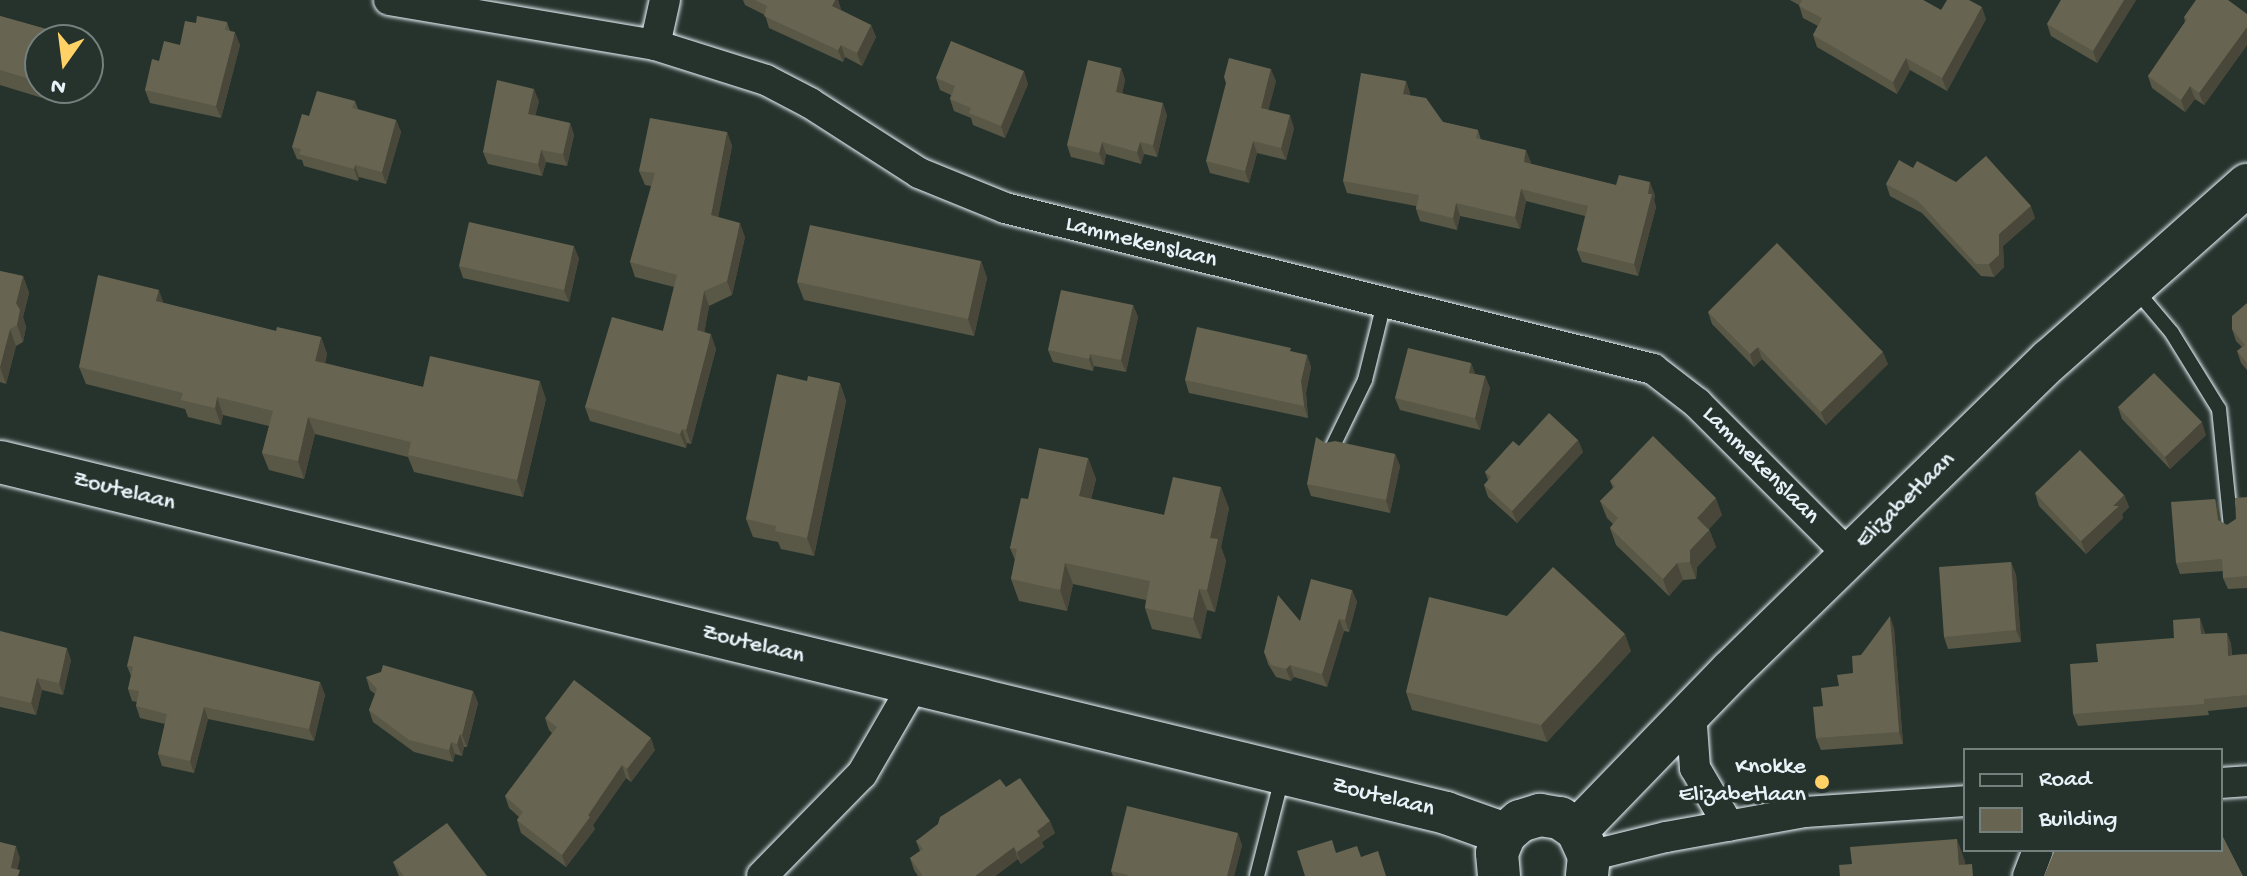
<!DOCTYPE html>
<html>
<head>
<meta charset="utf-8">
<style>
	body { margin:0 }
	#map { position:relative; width:2247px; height:876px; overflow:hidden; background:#26332d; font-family:"Gochi Hand",sans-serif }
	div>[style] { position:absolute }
	.roads { filter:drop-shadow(0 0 2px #e8f1f8) drop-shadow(0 0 2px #e8f1f8) }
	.lane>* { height:14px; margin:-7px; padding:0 7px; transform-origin:7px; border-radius:7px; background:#26332d }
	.street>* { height:30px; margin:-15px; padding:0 15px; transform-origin:15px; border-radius:15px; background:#26332d }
	.secondary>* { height:42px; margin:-21px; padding:0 21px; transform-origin:21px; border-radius:21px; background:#26332d }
	.wall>* { inset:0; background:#595746 }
	.shaded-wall>* { inset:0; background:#484739 }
	.building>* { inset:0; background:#676551 }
	.dots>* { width:22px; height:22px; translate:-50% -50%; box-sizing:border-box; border:4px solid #26332d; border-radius:50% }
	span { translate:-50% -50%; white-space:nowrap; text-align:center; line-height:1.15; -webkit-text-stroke:7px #26332d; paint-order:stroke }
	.street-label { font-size:24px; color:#e8f1f8 }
	.poi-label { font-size:24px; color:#e8f1f8 }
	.right { translate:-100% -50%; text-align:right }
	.legend { position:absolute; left:1963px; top:748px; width:260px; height:104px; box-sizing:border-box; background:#26332d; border:2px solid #747f7e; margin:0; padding:10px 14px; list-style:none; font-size:24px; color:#e8f1f8 }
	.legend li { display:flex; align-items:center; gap:16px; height:40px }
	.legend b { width:40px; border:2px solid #747f7e }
	.north { position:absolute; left:24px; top:24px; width:80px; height:80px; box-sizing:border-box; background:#26332d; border:2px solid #747f7e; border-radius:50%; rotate:194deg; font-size:22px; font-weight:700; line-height:32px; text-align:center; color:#e8f1f8 }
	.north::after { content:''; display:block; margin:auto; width:28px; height:36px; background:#ffd166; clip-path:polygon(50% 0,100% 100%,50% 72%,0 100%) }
</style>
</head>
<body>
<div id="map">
	<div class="roads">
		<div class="lane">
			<div style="left:2135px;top:289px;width:57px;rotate:49.9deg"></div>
			<div style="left:2172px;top:333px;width:89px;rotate:58.3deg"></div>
			<div style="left:2219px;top:409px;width:119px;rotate:84.2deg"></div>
			<div style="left:1333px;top:446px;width:73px;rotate:-64.1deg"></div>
			<div style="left:1365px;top:380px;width:79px;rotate:-76.1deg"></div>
			<div style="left:1257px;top:876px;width:101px;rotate:-75.7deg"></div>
		</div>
		<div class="street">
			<div style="left:389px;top:0;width:270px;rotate:9.6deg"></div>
			<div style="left:655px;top:45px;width:116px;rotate:17.5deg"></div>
			<div style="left:766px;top:80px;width:50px;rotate:27.6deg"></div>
			<div style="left:810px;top:103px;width:130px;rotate:32.7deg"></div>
			<div style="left:919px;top:173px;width:93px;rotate:22.1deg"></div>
			<div style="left:1005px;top:208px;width:668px;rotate:13.95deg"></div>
			<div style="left:1653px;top:369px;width:56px;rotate:37.7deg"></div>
			<div style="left:1697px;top:403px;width:216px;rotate:45deg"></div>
			<div style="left:655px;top:45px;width:46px;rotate:-77.5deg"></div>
			<div style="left:1691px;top:712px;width:56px;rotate:85.9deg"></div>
			<div style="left:1695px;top:768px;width:67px;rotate:59.6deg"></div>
			<div style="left:2221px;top:783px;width:26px;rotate:-4deg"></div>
			<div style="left:1589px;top:856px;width:79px;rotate:-13.9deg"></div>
			<div style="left:1666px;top:837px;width:141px;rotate:-10.2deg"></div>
			<div style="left:1805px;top:812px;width:160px;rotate:-3.9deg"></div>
			<div style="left:762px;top:876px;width:143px;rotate:-45.6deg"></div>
			<div style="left:862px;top:774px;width:104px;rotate:-60deg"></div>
			<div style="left:2028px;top:876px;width:28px;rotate:-69deg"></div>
		</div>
		<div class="secondary">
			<div style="left:0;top:462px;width:1488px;rotate:13.64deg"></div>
			<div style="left:1446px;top:813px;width:63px;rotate:19.6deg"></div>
			<div style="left:1577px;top:830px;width:221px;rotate:-45.9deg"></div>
			<div style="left:1731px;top:671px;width:446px;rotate:-44.3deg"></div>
			<div style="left:2050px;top:360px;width:264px;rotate:-41.6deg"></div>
			<div style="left:1499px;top:876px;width:23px;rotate:-95deg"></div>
			<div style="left:1497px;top:853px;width:21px;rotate:-67deg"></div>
			<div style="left:1505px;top:834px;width:20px;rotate:-41deg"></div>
			<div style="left:1520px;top:821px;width:21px;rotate:-17deg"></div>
			<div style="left:1540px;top:815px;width:20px;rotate:9deg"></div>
			<div style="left:1560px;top:818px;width:21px;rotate:35deg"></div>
			<div style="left:1577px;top:830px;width:29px;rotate:65deg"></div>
			<div style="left:1589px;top:856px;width:20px;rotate:96deg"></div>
		</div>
	</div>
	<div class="wall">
		<div style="clip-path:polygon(743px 0,838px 0,841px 10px,871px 25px,876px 37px,862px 66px,845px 57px,843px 62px,769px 28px,765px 15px,745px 5px)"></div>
		<div style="clip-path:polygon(1790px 0,1923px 0,1941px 10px,1986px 19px,1947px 91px,1910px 70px,1897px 94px,1817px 47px,1813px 35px,1818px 26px,1803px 18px,1799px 5px)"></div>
		<div style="clip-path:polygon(2061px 0,2136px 0,2097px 63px,2051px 36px,2047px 24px)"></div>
		<div style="clip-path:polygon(2247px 14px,2247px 45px,2204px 105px,2195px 99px,2185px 112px,2152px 88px,2148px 76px,2185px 22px,2184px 17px)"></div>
		<div style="clip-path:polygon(0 16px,71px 36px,73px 40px,40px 40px,40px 88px,67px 88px,62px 104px,0 85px)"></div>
		<div style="clip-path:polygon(227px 22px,230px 31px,240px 45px,221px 118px,150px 103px,145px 90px,159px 61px,180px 45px,196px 23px)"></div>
		<div style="clip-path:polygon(1121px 68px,1125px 80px,1122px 93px,1167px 115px,1157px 157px,1144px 154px,1141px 164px,1106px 154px,1104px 165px,1071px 157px,1067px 145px)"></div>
		<div style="clip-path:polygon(936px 78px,1028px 84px,1005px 138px,973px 125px,971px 118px,954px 111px,950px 99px,951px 95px,940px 90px)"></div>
		<div style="clip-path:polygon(1276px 81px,1268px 110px,1294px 128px,1286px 160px,1257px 153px,1249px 183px,1210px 173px,1206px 161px)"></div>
		<div style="clip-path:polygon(1406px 81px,1410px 93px,1409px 95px,1443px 122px,1478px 130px,1481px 140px,1531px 162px,1530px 164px,1655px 195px,1654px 200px,1656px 207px,1638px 276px,1582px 262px,1577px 250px,1585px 216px,1526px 201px,1520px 229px,1460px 216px,1457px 230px,1420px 221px,1416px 209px,1416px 206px,1347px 193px,1343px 181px)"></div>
		<div style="clip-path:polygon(355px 101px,358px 109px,396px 120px,401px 132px,386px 184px,359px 177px,358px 181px,304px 166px,302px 160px,297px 159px,292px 147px,309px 116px)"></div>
		<div style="clip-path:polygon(539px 101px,535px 115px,570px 123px,574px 135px,567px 166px,546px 162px,542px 176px,488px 164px,483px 152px)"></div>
		<div style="clip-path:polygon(727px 132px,732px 146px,718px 217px,745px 237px,732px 295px,709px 306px,704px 333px,716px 349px,691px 444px,687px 443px,686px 448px,590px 421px,585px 407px,663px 331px,674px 287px,635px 277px,630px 262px,651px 186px,645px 185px,639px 171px)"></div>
		<div style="clip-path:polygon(1913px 168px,1956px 182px,2035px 218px,2003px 246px,2004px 267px,1994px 277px,1981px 276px,1922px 213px,1890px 196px,1886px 184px)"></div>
		<div style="clip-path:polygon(579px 258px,569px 302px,463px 278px,459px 266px)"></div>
		<div style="clip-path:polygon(981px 261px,987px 278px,974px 336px,804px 300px,797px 282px)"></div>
		<div style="clip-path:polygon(0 271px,23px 276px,29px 293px,23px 317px,26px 327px,23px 342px,16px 346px,6px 384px,0 382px)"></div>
		<div style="clip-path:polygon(164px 303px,276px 331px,321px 337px,327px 354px,325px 363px,423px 387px,546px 399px,523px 497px,414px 472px,408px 457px,315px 434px,304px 479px,269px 470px,262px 453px,269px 426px,223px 415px,221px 425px,188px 417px,185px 409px,86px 384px,79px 367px)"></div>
		<div style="clip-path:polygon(2247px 303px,2247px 370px,2241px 363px,2237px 351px,2242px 347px,2236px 341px,2232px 329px)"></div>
		<div style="clip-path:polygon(1133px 305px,1138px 317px,1126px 372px,1094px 366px,1093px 371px,1053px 362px,1048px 350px)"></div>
		<div style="clip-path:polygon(1708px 312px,1888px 364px,1826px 425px,1762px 359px,1754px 367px,1712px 324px)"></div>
		<div style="clip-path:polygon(1292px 352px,1307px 355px,1311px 367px,1306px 393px,1308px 418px,1189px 393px,1185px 380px)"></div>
		<div style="clip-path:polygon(1471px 363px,1475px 374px,1485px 376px,1490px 388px,1480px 430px,1400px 410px,1395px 398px)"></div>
		<div style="clip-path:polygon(807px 381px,840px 383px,846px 401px,814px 556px,781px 549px,778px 542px,753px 537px,746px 519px)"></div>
		<div style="clip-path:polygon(2118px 407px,2206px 435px,2170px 469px,2122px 419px)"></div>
		<div style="clip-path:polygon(1578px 440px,1583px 452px,1517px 523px,1488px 497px,1484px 485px,1488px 480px,1485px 472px,1519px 446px)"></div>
		<div style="clip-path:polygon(1325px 443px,1395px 454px,1400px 466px,1390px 513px,1311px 496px,1307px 484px)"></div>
		<div style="clip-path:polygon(1088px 458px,1096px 479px,1091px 499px,1164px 515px,1229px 508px,1221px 547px,1226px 561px,1215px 612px,1207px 610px,1201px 639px,1152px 629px,1145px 608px,1146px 600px,1073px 584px,1067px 611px,1019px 601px,1011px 579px,1015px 560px,1010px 548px,1028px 499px)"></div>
		<div style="clip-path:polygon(1610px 481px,1722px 515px,1709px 529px,1716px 547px,1697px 567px,1696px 579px,1683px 580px,1669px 596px,1616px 545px,1610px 528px,1613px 524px,1607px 518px,1600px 501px,1613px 488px)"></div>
		<div style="clip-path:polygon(2035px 493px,2124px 495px,2129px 507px,2122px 514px,2123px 518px,2086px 554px,2039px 506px)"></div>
		<div style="clip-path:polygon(2247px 497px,2247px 588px,2228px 589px,2223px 578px,2223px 571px,2180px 574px,2176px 563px,2215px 499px,2219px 511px,2221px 522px,2227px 525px,2236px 519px)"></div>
		<div style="clip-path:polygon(2011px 562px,2016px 575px,2021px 642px,1948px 649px,1944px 637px)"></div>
		<div style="clip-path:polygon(1352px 590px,1357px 602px,1349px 632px,1344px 631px,1327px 687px,1294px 677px,1291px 681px,1276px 677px,1268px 664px,1264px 652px,1300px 621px)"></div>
		<div style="clip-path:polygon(1894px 628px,1903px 744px,1821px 750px,1816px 738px,1823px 706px,1839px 686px,1853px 673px,1861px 655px)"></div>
		<div style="clip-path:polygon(2204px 630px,2205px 634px,2227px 633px,2231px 644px,2232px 655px,2247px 654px,2247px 707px,2208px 711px,2209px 715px,2078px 726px,2073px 714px,2098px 662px,2174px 638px)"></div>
		<div style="clip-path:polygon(0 631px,71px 660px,63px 695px,42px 690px,36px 715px,0 707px)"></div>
		<div style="clip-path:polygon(1631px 651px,1547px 742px,1412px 710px,1406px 692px)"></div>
		<div style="clip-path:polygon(127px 666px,320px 682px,325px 695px,314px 741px,208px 719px,194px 773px,162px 766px,158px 754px,165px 724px,140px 718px,136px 706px,137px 702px,132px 701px,128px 689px,131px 676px)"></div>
		<div style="clip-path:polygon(366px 677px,473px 691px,478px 703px,467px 747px,464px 747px,462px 756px,455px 754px,453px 762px,414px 752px,373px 722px,369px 710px,375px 694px,370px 690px)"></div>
		<div style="clip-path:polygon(545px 718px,655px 750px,631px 782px,626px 778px,593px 825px,595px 829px,566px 867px,521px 833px,517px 820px,519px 817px,509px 808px,505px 796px,552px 733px,549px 730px)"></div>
		<div style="clip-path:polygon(1006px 787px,1055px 833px,1042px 842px,1044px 847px,1021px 864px,1018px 859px,995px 876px,918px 876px,914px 870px,910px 858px,920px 851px,916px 841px)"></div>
		<div style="clip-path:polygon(1242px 845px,1234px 876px,1113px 876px,1111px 871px)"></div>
		<div style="clip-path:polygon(393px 862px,487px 876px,399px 876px)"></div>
	</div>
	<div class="shaded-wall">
		<div style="clip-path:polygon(835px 0,838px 0,841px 9px,837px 18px,832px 6px)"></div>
		<div style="clip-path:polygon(2124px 0,2136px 0,2097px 63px,2093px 51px)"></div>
		<div style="clip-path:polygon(1982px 7px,1986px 19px,1947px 91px,1942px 78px)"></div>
		<div style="clip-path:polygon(871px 25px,876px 37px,862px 66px,857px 53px)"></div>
		<div style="clip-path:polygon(2247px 27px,2247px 45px,2204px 105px,2199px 93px)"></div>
		<div style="clip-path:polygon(235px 32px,240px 45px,221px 118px,216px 106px)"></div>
		<div style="clip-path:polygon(841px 45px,845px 57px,843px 62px,838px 50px)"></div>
		<div style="clip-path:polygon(1906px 58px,1910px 70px,1897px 94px,1893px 82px)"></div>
		<div style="clip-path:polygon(1121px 68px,1125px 80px,1120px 104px,1116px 92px)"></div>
		<div style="clip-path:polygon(1271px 69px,1276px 81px,1266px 120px,1261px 108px)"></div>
		<div style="clip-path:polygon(1024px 71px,1028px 84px,1005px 138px,1001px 126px)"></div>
		<div style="clip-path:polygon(1406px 81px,1410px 93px,1407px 106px,1403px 94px)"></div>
		<div style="clip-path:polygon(2190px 86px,2195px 99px,2185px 112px,2181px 100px)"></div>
		<div style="clip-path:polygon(57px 88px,67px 88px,62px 104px)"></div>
		<div style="clip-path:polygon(534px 89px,539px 101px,533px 126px,528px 114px)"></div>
		<div style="clip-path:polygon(1163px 103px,1167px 115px,1157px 157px,1153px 145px)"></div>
		<div style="clip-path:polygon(1290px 115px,1294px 128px,1286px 160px,1281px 148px)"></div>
		<div style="clip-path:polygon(396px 120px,401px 132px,386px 184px,382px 172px)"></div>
		<div style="clip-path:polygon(570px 123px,574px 135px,567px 166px,563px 154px)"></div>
		<div style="clip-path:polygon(727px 132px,732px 146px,716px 229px,711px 215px)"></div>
		<div style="clip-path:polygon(1253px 141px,1257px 153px,1249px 183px,1245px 171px)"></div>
		<div style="clip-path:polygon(1102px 142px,1106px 154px,1104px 165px,1099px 153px)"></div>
		<div style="clip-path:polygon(1140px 142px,1144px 154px,1141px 164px,1137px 152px)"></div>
		<div style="clip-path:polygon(541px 150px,546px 162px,542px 176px,538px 164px)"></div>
		<div style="clip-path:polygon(1526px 150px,1531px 162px,1528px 174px,1524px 162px)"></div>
		<div style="clip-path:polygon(355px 165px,359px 177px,358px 181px,354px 169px)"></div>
		<div style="clip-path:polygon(1650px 182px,1655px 195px,1654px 200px,1656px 207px,1638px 276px,1634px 264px)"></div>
		<div style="clip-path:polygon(1521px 189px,1526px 201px,1520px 229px,1515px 217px)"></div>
		<div style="clip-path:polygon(1456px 203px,1460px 216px,1457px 230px,1453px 218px)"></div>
		<div style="clip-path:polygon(2031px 206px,2035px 218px,2003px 246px,2004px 267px,1994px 277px,1989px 264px,1999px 234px)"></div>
		<div style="clip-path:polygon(740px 223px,745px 237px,732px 295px,727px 281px)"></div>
		<div style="clip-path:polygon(574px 246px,579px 258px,569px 302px,564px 290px)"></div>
		<div style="clip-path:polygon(981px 261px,987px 278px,974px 336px,968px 319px)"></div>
		<div style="clip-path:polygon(23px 276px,29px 293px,23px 317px,26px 327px,23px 342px,17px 325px,16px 303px)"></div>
		<div style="clip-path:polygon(159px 290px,165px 307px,156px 301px)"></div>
		<div style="clip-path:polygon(704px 291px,709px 306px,702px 345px,697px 330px)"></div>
		<div style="clip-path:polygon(1133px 305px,1138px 317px,1126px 372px,1121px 360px)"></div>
		<div style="clip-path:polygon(10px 329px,16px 346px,6px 384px,0 367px)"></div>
		<div style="clip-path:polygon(711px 334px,716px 349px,691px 444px,686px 430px)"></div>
		<div style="clip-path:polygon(321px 337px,327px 354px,321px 378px,315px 361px)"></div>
		<div style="clip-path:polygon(1758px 347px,1762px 359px,1754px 367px,1750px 354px)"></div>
		<div style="clip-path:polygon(1883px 352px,1888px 364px,1826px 425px,1821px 412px)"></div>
		<div style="clip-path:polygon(1090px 354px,1094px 366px,1093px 371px,1089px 359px)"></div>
		<div style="clip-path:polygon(1307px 355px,1311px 367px,1306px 393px,1308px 418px,1304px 406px,1301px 381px)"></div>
		<div style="clip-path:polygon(1471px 363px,1476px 376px,1469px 373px)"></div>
		<div style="clip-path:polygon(1485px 376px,1490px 388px,1480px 430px,1475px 418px)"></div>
		<div style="clip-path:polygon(540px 381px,546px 399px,523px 497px,517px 480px)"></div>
		<div style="clip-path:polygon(840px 383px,846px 401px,814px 556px,807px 538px)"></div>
		<div style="clip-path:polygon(217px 397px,223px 415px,221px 425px,215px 408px)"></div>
		<div style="clip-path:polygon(308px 417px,315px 434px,304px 479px,298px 461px)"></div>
		<div style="clip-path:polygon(2202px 422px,2206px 435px,2170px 469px,2165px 457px)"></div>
		<div style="clip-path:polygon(682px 429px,687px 443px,686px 448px,680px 434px)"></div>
		<div style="clip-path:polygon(1578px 440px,1583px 452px,1517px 523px,1512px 511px)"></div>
		<div style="clip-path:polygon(1395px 454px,1400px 466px,1390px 513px,1386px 500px)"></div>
		<div style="clip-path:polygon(1088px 458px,1096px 479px,1087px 517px,1079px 496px)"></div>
		<div style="clip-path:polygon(1221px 487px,1229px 508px,1221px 547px,1226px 561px,1215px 612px,1207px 590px,1210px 538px)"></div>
		<div style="clip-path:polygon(2124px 495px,2129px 507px,2122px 514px,2123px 518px,2086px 554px,2081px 541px,2113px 506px)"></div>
		<div style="clip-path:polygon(1716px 498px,1722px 515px,1703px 535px,1697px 518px)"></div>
		<div style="clip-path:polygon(2215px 499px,2219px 511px,2223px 532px,2218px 520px)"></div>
		<div style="clip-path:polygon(1709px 530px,1716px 547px,1697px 567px,1696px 579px,1690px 562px,1690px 550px)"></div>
		<div style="clip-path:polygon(2011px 562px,2016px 575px,2021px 642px,2016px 630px)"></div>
		<div style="clip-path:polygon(1065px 563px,1073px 584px,1067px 611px,1060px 590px)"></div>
		<div style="clip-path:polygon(1677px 563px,1683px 580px,1669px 596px,1663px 579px)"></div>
		<div style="clip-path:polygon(1199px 589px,1207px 610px,1201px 639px,1193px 618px)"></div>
		<div style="clip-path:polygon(1352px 590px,1357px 602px,1349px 632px,1345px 620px)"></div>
		<div style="clip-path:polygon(1890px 616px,1894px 628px,1903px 744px,1899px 732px)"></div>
		<div style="clip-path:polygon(2200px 618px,2204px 630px,2206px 646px,2201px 634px)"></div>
		<div style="clip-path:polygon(1339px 619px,1344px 631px,1327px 687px,1322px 674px)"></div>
		<div style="clip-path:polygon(2227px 633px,2231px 644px,2232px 667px,2228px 656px)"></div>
		<div style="clip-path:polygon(1625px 634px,1631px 651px,1547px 742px,1541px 725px)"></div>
		<div style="clip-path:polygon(67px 648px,71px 660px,63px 695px,59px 683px)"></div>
		<div style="clip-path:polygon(1290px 665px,1294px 677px,1291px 681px,1286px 669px)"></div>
		<div style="clip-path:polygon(37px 678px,42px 690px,36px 715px,31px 703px)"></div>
		<div style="clip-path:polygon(320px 682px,325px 695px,314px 741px,309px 729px)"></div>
		<div style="clip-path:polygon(473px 691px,478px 703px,467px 747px,462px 735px)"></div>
		<div style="clip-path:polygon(204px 707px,208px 719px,194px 773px,190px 761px)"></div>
		<div style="clip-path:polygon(460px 734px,464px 747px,462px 756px,457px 744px)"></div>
		<div style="clip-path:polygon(651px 738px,655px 750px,631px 782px,627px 769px)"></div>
		<div style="clip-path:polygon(451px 742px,455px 754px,453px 762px,449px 750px)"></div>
		<div style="clip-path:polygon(622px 765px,626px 778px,593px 825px,595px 829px,566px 867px,562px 855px)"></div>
		<div style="clip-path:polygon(1050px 821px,1055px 833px,1042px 842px,1044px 847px,1021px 864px,1017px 852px,1037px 831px)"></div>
		<div style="clip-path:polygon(1238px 833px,1242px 845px,1234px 876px,1227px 876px)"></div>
		<div style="clip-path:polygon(1957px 839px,1965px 861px,1966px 876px,1959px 865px)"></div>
		<div style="clip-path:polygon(16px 846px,20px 858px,16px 876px,11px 868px)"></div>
		<div style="clip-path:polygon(1014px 847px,1018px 859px,995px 876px,975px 876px)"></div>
	</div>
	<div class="building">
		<div style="clip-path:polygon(755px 0,835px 0,832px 6px,871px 25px,857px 53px,841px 45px,838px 50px,764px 16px,767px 6px)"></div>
		<div style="clip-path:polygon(1802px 0,1923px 0,1941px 10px,1947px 0,1969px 0,1982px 7px,1942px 78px,1906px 58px,1893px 82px,1813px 35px,1822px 18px,1799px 6px)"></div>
		<div style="clip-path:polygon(2061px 0,2124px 0,2093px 51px,2047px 24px)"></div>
		<div style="clip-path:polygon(2196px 0,2228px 0,2247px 14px,2247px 27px,2199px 93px,2190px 86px,2181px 100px,2148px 76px,2187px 19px,2184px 17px)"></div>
		<div style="clip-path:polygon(0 16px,71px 36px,70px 40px,40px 40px,40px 82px,0 70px)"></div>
		<div style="clip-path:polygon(197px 16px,227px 22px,225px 30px,235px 32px,216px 106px,145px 90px,152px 59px,159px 61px,164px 41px,180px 45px,185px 21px,196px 23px)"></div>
		<div style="clip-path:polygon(951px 41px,1024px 71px,1001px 126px,969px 113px,971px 108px,950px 99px,955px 86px,936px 78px)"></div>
		<div style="clip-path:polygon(1229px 58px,1271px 69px,1261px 108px,1290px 115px,1281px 148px,1253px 141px,1245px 171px,1206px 161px,1226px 83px,1224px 77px)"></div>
		<div style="clip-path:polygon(1088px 60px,1121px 68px,1116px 92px,1163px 103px,1153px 145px,1140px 142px,1137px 152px,1102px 142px,1099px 153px,1067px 145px)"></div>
		<div style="clip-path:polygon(1361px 73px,1406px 81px,1403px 94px,1426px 98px,1443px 122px,1478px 130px,1476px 138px,1526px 150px,1524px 162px,1616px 185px,1619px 175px,1650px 182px,1648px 194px,1652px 194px,1634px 264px,1577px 250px,1588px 206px,1521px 189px,1515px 217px,1456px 203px,1453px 218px,1416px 209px,1419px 195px,1343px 181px)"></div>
		<div style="clip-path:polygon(497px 80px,534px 89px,528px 114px,570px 123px,563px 154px,541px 150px,538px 164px,483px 152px)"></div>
		<div style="clip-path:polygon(317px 91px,355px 101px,352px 108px,396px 120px,382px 172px,355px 165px,354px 169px,299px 154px,301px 149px,292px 147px,302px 114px,309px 116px)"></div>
		<div style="clip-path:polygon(650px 118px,727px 132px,711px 215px,740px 223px,727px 281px,704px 291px,697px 330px,711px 334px,686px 430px,682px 429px,680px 434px,585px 407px,612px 317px,663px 331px,677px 275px,630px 262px,655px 173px,639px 171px)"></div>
		<div style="clip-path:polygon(1986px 156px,2031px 206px,1999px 234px,1999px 255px,1989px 264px,1976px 264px,1918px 201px,1886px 184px,1899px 160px,1913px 168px,1917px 161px,1956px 182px)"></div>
		<div style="clip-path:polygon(469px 222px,574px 246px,564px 290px,459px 266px)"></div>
		<div style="clip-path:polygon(810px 225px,981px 261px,968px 319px,797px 282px)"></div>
		<div style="clip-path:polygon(1777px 243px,1883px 352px,1821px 412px,1758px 347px,1750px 354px,1708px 312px)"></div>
		<div style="clip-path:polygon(0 271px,23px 276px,16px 303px,20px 310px,17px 325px,10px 329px,0 367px)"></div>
		<div style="clip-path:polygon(98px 275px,159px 290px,156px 301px,276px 331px,277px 327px,321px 337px,315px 361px,423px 387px,430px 356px,540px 381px,517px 480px,408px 455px,411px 442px,308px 417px,298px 461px,262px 453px,273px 411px,217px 397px,215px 408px,181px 400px,183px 393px,79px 367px)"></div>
		<div style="clip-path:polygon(1061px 290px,1133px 305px,1121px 360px,1090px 354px,1089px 359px,1048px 350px)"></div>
		<div style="clip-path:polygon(2247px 303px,2247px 363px,2237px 351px,2245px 345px,2232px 329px,2232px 316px)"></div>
		<div style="clip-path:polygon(1197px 327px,1291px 348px,1290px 351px,1307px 355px,1301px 381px,1304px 406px,1185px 380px)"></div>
		<div style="clip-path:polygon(1408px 348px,1471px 363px,1469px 373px,1485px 376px,1475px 418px,1395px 398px)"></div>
		<div style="clip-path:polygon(2154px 373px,2202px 422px,2165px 457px,2118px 407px)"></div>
		<div style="clip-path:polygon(777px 374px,807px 381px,808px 376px,840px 383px,807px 538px,775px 531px,776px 526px,746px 519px)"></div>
		<div style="clip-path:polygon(1549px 413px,1578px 440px,1512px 511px,1484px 485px,1491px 477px,1485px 472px,1513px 441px,1519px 446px)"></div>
		<div style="clip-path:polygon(1653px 436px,1716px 498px,1697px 518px,1709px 530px,1690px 550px,1690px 562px,1677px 563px,1663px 579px,1610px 528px,1618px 518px,1600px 501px,1615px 486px,1610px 481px)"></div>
		<div style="clip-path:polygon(1316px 437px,1325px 443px,1335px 441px,1395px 454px,1386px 500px,1307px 484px)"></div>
		<div style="clip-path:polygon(1039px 448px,1088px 458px,1079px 496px,1164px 515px,1173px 477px,1221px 487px,1210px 538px,1218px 539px,1207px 590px,1199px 589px,1193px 618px,1145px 608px,1150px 581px,1065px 563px,1060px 590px,1011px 579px,1017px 549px,1010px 548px,1021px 498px,1028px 499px)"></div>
		<div style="clip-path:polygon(2080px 450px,2124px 495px,2113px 506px,2119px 506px,2081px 541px,2035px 493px)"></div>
		<div style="clip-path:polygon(2247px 497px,2247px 576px,2223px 578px,2222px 559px,2176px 563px,2171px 502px,2215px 499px,2218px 520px,2227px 525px,2236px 519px,2235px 498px)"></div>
		<div style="clip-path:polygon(2011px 562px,2016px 630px,1944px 637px,1939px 567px)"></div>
		<div style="clip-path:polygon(1553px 567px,1625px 634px,1541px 725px,1406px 692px,1429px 597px,1507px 616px)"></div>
		<div style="clip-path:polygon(1311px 579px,1352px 590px,1345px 620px,1339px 619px,1322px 674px,1290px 665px,1286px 669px,1271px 665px,1264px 652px,1278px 595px,1300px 621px)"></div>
		<div style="clip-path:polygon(1890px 616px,1899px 732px,1816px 738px,1813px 707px,1823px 706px,1821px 688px,1839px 686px,1837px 675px,1853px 673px,1852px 656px,1861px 655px)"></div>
		<div style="clip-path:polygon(2200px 618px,2201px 634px,2227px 633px,2228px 656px,2247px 654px,2247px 695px,2204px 699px,2204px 704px,2073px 714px,2070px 664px,2098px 662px,2096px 644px,2174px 638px,2173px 620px)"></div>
		<div style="clip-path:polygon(0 631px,67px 648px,59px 683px,37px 678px,31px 703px,0 696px)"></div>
		<div style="clip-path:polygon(134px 636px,320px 682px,309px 729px,204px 707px,190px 761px,158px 754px,167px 714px,136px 706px,139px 691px,128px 689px,133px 667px,127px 666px)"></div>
		<div style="clip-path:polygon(383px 665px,473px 691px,462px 735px,460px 734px,457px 744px,451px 742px,449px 750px,409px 740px,369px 710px,377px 689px,366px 677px,381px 672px)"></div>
		<div style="clip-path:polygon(574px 680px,651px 738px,627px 769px,622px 765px,588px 815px,590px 817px,562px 855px,517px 820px,523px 812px,505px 796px,557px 727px,545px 718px)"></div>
		<div style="clip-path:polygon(1020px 778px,1050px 821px,1037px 831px,1040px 836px,1017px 852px,1014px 847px,975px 876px,923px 876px,910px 858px,923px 849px,916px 841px,938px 824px,940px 817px,1000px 779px,1006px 787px)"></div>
		<div style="clip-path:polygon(1127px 806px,1238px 833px,1227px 876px,1127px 876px,1128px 875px,1111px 871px)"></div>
		<div style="clip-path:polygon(447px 823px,487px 876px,404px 876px,393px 862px)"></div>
		<div style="clip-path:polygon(2221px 833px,2243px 876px,2044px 876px,2055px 850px,2221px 850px)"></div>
		<div style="clip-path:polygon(1957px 839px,1959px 865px,1972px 864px,1973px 876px,1840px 876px,1839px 865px,1852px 864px,1850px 847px)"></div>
		<div style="clip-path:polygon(1332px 840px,1336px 853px,1357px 846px,1361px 857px,1378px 851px,1386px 876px,1305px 876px,1297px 851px)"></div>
		<div style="clip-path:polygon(0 842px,16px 846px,11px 868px,20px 870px,18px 876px,0 876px)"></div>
	</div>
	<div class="dots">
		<div style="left:1822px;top:782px;background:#ffd166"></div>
	</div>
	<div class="street-label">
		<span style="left:1141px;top:243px;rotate:14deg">Lammekenslaan</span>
		<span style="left:1760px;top:466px;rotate:45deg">Lammekenslaan</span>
		<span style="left:124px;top:492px;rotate:14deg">Zoutelaan</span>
		<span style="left:1906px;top:501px;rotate:-44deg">Elizabetlaan</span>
		<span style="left:753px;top:645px;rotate:14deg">Zoutelaan</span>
		<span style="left:1383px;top:798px;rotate:14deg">Zoutelaan</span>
	</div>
	<div class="poi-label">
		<span class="right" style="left:1806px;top:782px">Knokke<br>Elizabetlaan</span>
	</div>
	<ul class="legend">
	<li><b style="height:10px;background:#26332d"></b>Road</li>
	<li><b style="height:22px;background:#676551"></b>Building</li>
	</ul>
	<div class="north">N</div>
</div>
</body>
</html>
